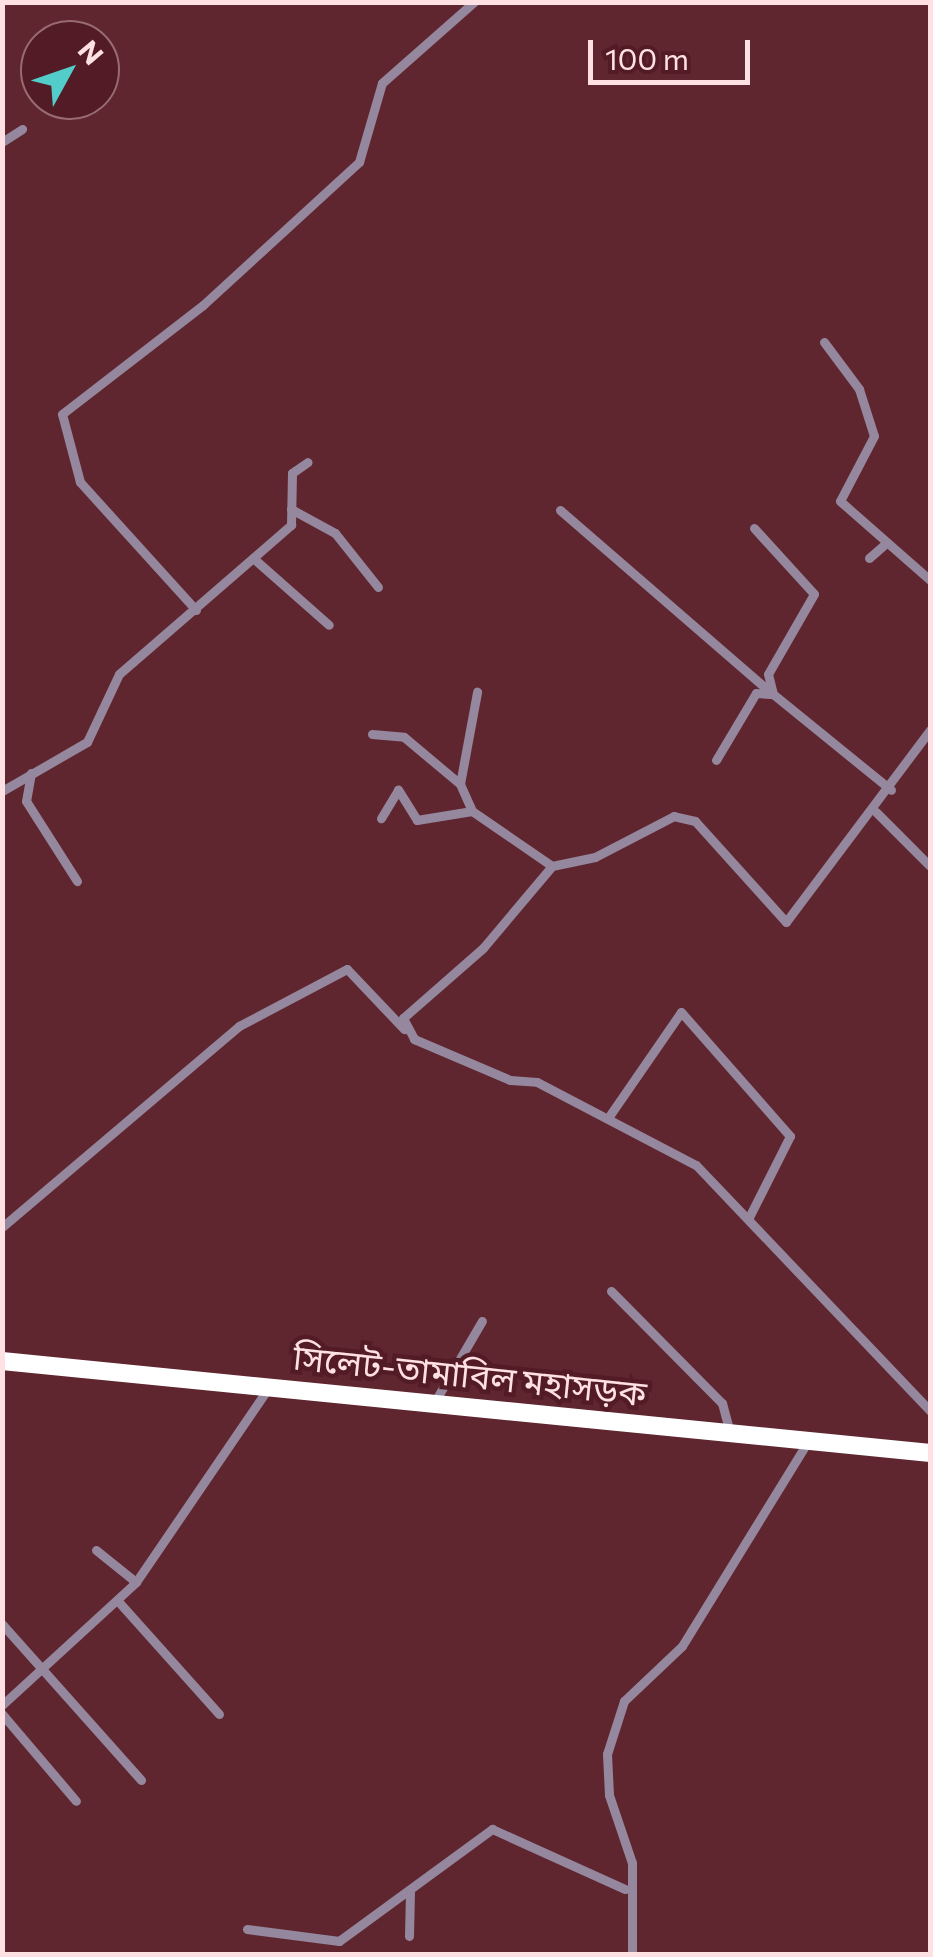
<!DOCTYPE html>
<html>
<head>
<meta charset="utf-8">
<style>
	body { margin:0 }
	#map { position:relative; width:933px; height:1957px; overflow:hidden; background:#5f262f; font-family:Commissioner,"Noto Sans Bengali",sans-serif }
	div>[style] { position:absolute }
	.street>* { height:9px; margin:-4.5px; padding:0 4.5px; transform-origin:4.5px; border-radius:4.5px; background:#95879e }
	.highway>* { height:18px; margin:-9px; padding:0 9px; transform-origin:9px; border-radius:9px; background:#fff }
	span { translate:-50% -50%; white-space:nowrap; text-align:center; line-height:1.15; -webkit-text-stroke:9px #531b25; paint-order:stroke }
	.street-label { font-size:35px; color:#ffe1e3 }
	.frame { position:absolute; inset:0; border:5px solid #ffe1e3; pointer-events:none }
	.north { position:absolute; left:20px; top:20px; width:100px; height:100px; box-sizing:border-box; background:#531b25; border:2px solid #986a71; border-radius:50%; rotate:50deg; font-size:28px; font-weight:700; line-height:40px; text-align:center; color:#ffe1e3 }
	.north::after { content:''; display:block; margin:auto; width:35px; height:45px; background:#53cdc9; clip-path:polygon(50% 0,100% 100%,50% 72%,0 100%) }
	.scale { position:absolute; left:588px; top:40px; width:162px; height:45px; box-sizing:border-box; border:5px solid #ffe1e3; border-top:0; padding-left:12px; font-size:30px; line-height:35px; white-space:nowrap; color:#ffe1e3; -webkit-text-stroke:8px #531b25; paint-order:stroke }
</style>
</head>
<body>
<div id="map">
	<div class="street">
		<div style="left:2px;top:142px;width:24px;rotate:-33deg"></div>
		<div style="left:824px;top:342px;width:59px;rotate:53.3deg"></div>
		<div style="left:859px;top:389px;width:49px;rotate:72.3deg"></div>
		<div style="left:874px;top:436px;width:73px;rotate:117.6deg"></div>
		<div style="left:840px;top:501px;width:120px;rotate:41.3deg"></div>
		<div style="left:291px;top:509px;width:50px;rotate:28.6deg"></div>
		<div style="left:335px;top:533px;width:69px;rotate:51.5deg"></div>
		<div style="left:560px;top:510px;width:278px;rotate:40.9deg"></div>
		<div style="left:754px;top:528px;width:89px;rotate:47.7deg"></div>
		<div style="left:814px;top:594px;width:92px;rotate:119.9deg"></div>
		<div style="left:768px;top:674px;width:21px;rotate:76deg"></div>
		<div style="left:773px;top:694px;width:152px;rotate:39.1deg"></div>
		<div style="left:253px;top:558px;width:101px;rotate:41.4deg"></div>
		<div style="left:869px;top:558px;width:23px;rotate:-41deg"></div>
		<div style="left:196px;top:610px;width:173px;rotate:-132.2deg"></div>
		<div style="left:80px;top:482px;width:70px;rotate:-104.8deg"></div>
		<div style="left:62px;top:414px;width:178px;rotate:-37.7deg"></div>
		<div style="left:203px;top:305px;width:212px;rotate:-42.5deg"></div>
		<div style="left:359px;top:162px;width:82px;rotate:-73.8deg"></div>
		<div style="left:382px;top:83px;width:123px;rotate:-41.4deg"></div>
		<div style="left:930px;top:730px;width:240px;rotate:126.9deg"></div>
		<div style="left:786px;top:922px;width:136px;rotate:-132deg"></div>
		<div style="left:695px;top:821px;width:22px;rotate:-167deg"></div>
		<div style="left:674px;top:816px;width:89px;rotate:152.6deg"></div>
		<div style="left:595px;top:857px;width:44px;rotate:168.2deg"></div>
		<div style="left:552px;top:866px;width:107px;rotate:130.1deg"></div>
		<div style="left:483px;top:948px;width:106px;rotate:138.8deg"></div>
		<div style="left:403px;top:1018px;width:24px;rotate:62deg"></div>
		<div style="left:414px;top:1039px;width:104px;rotate:23.1deg"></div>
		<div style="left:510px;top:1080px;width:27px;rotate:4deg"></div>
		<div style="left:537px;top:1082px;width:179px;rotate:27.6deg"></div>
		<div style="left:696px;top:1165px;width:340px;rotate:46.4deg"></div>
		<div style="left:372px;top:734px;width:32px;rotate:5deg"></div>
		<div style="left:404px;top:737px;width:73px;rotate:40deg"></div>
		<div style="left:460px;top:784px;width:30px;rotate:66deg"></div>
		<div style="left:472px;top:811px;width:56px;rotate:170.7deg"></div>
		<div style="left:417px;top:820px;width:36px;rotate:-122deg"></div>
		<div style="left:398px;top:790px;width:33px;rotate:121deg"></div>
		<div style="left:716px;top:760px;width:78px;rotate:-59.2deg"></div>
		<div style="left:756px;top:693px;width:14px;rotate:4deg"></div>
		<div style="left:31px;top:773px;width:28px;rotate:100deg"></div>
		<div style="left:26px;top:801px;width:95px;rotate:57.5deg"></div>
		<div style="left:460px;top:784px;width:94px;rotate:-79.5deg"></div>
		<div style="left:2px;top:791px;width:98px;rotate:-30deg"></div>
		<div style="left:87px;top:742px;width:75px;rotate:-64.8deg"></div>
		<div style="left:119px;top:674px;width:228px;rotate:-40.9deg"></div>
		<div style="left:291px;top:525px;width:52px;rotate:-88.9deg"></div>
		<div style="left:292px;top:473px;width:19px;rotate:-35deg"></div>
		<div style="left:472px;top:811px;width:97px;rotate:34.5deg"></div>
		<div style="left:876px;top:812px;width:76px;rotate:45deg"></div>
		<div style="left:610px;top:1115px;width:125px;rotate:-55.4deg"></div>
		<div style="left:681px;top:1012px;width:165px;rotate:48.7deg"></div>
		<div style="left:790px;top:1136px;width:91px;rotate:116.8deg"></div>
		<div style="left:2px;top:1227px;width:311px;rotate:-40.3deg"></div>
		<div style="left:239px;top:1026px;width:122px;rotate:-27.8deg"></div>
		<div style="left:347px;top:969px;width:83px;rotate:46.5deg"></div>
		<div style="left:611px;top:1291px;width:158px;rotate:45.3deg"></div>
		<div style="left:722px;top:1403px;width:30px;rotate:75deg"></div>
		<div style="left:434px;top:1403px;width:95px;rotate:-59.7deg"></div>
		<div style="left:96px;top:1550px;width:51px;rotate:38.7deg"></div>
		<div style="left:136px;top:1582px;width:236px;rotate:-55.7deg"></div>
		<div style="left:117px;top:1600px;width:153px;rotate:48.2deg"></div>
		<div style="left:2px;top:1624px;width:209px;rotate:48.3deg"></div>
		<div style="left:2px;top:1705px;width:182px;rotate:-42.5deg"></div>
		<div style="left:2px;top:1714px;width:114px;rotate:49.6deg"></div>
		<div style="left:247px;top:1929px;width:93px;rotate:7.4deg"></div>
		<div style="left:339px;top:1941px;width:190px;rotate:-36.2deg"></div>
		<div style="left:492px;top:1829px;width:146px;rotate:24.3deg"></div>
		<div style="left:409px;top:1936px;width:45px;rotate:-88.7deg"></div>
		<div style="left:632px;top:1954px;width:91px;rotate:-90deg"></div>
		<div style="left:632px;top:1863px;width:72px;rotate:-108.7deg"></div>
		<div style="left:609px;top:1795px;width:41px;rotate:-92.8deg"></div>
		<div style="left:607px;top:1754px;width:56px;rotate:-72.2deg"></div>
		<div style="left:624px;top:1701px;width:80px;rotate:-43.5deg"></div>
		<div style="left:682px;top:1646px;width:241px;rotate:-58.4deg"></div>
	</div>
	<div class="highway">
		<div style="left:2px;top:1361px;width:933px;rotate:5.66deg"></div>
	</div>
	<div class="street-label">
		<span style="left:470px;top:1374px;rotate:6deg">সিলেট-তামাবিল মহাসড়ক</span>
	</div>
	<div class="frame"></div>
	<div class="north">N</div>
	<div class="scale">100 m</div>
</div>
</body>
</html>
